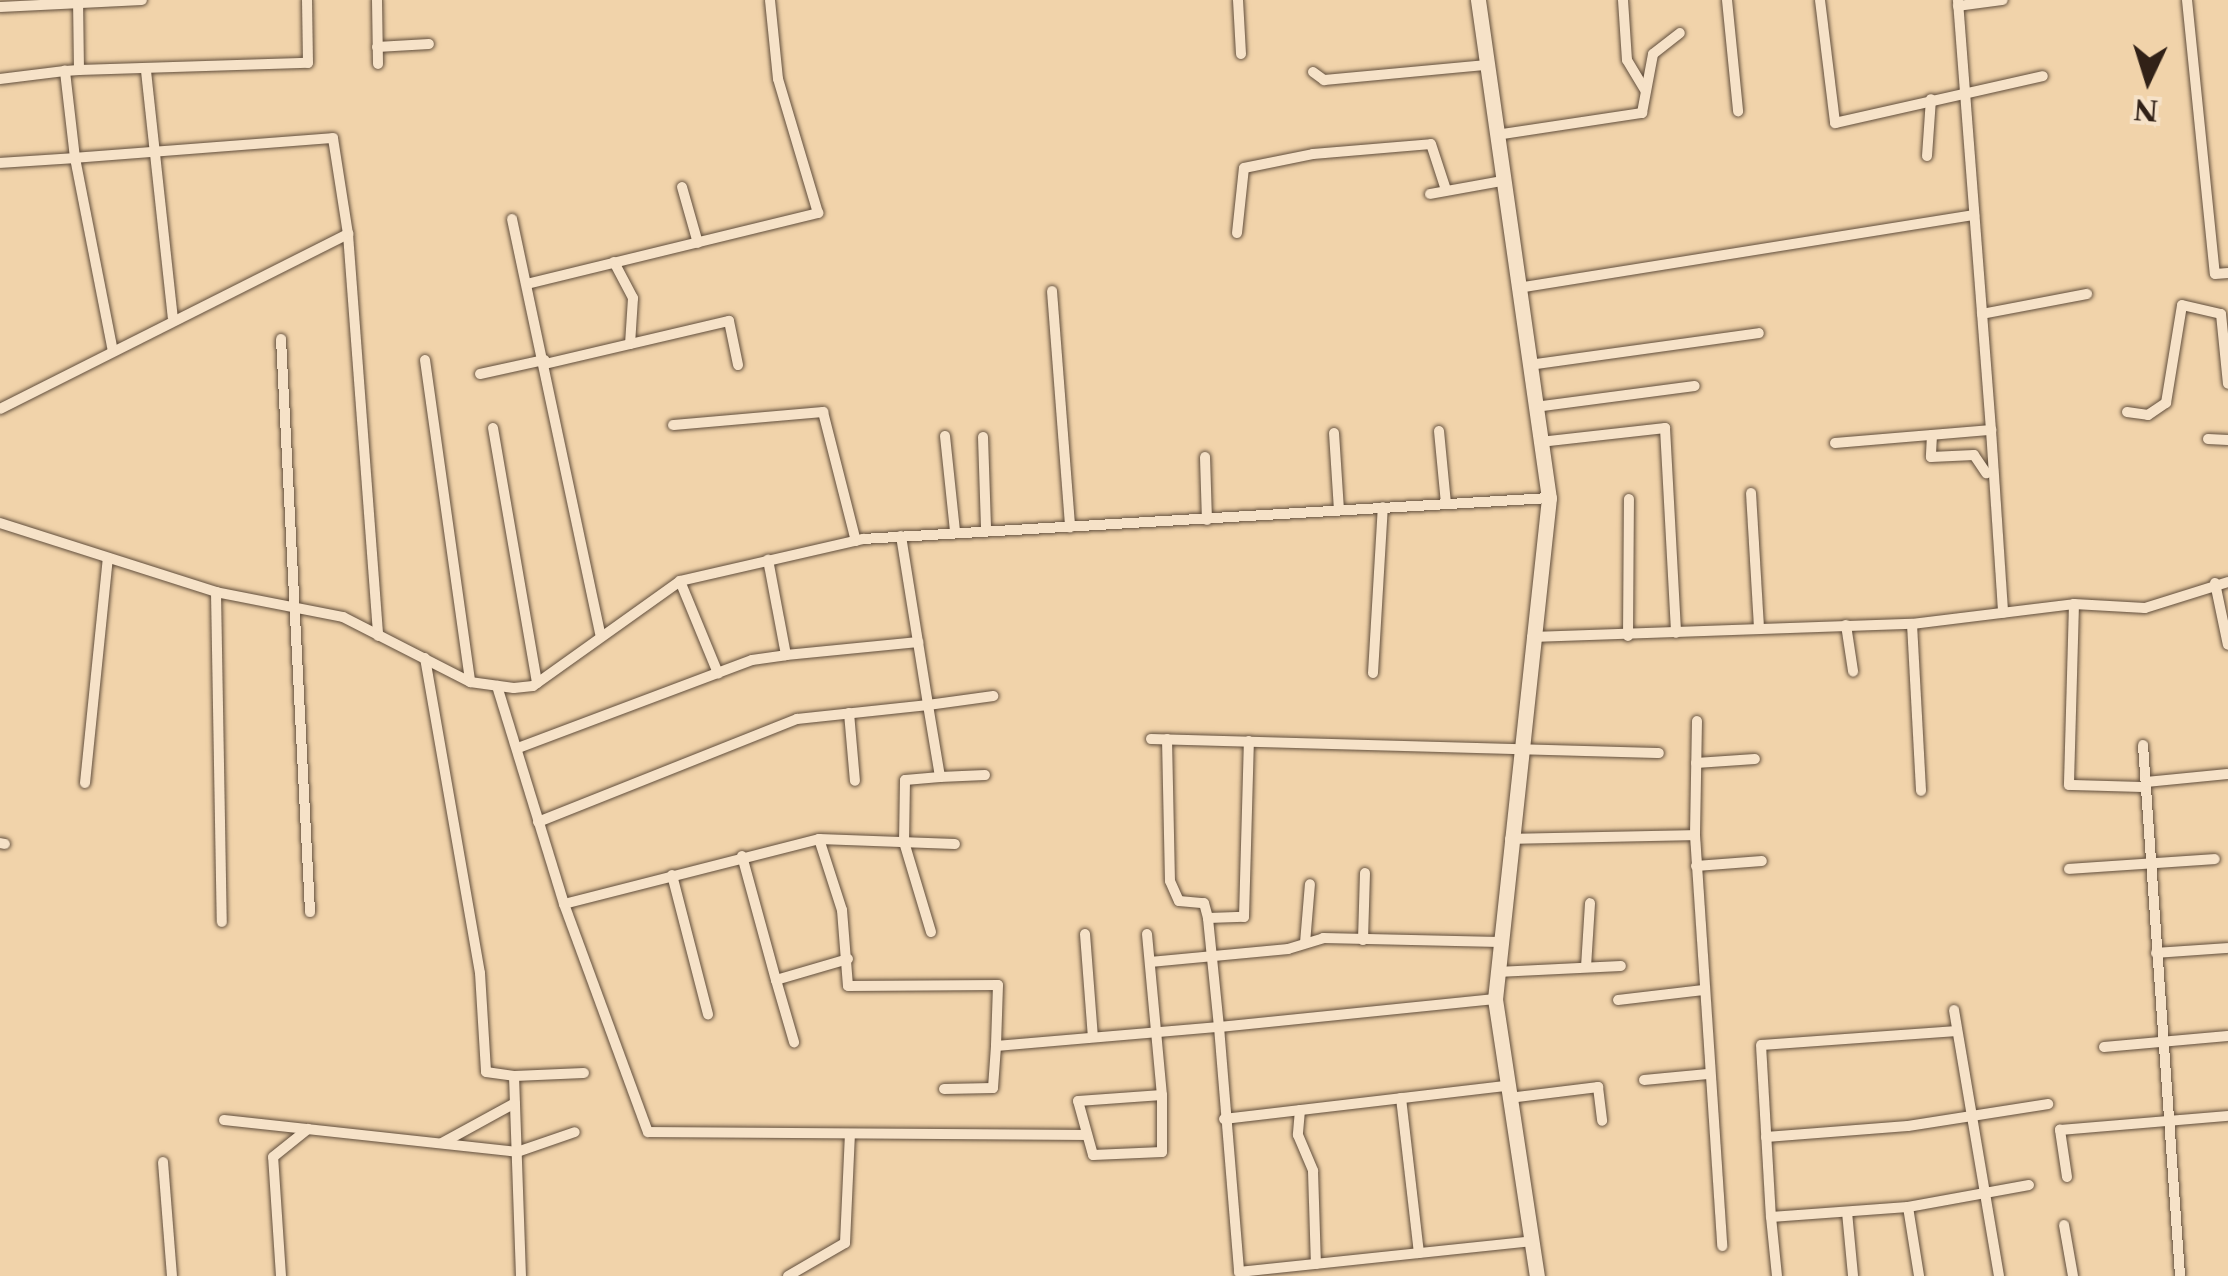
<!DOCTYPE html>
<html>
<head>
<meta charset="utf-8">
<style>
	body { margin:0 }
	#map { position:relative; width:2228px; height:1276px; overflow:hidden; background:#f1d3aa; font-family:"Libre Caslon Text",serif }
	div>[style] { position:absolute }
	.roads { filter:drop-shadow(0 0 2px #614e3c) drop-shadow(0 0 2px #614e3c) }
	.street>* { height:10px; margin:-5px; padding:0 5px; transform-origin:5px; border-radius:5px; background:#f6e2c8 }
	.secondary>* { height:15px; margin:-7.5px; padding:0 7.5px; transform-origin:7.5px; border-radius:7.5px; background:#f6e2c8 }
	span { translate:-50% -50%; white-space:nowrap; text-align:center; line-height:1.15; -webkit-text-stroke:8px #f6e2c8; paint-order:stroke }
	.north { position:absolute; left:2098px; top:30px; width:100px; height:100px; -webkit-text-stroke:8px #f6e2c8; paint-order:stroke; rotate:184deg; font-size:28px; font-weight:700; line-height:40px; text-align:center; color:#312117 }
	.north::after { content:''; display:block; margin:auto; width:35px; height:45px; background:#312117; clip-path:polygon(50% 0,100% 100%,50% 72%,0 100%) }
</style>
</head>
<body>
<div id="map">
	<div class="roads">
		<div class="street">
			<div style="left:377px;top:0;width:64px;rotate:89.1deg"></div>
			<div style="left:1238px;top:0;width:54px;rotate:86.8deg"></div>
			<div style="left:1623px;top:0;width:60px;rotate:86.2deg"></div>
			<div style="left:1627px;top:60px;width:35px;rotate:59deg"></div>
			<div style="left:1727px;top:0;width:112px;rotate:84.3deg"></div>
			<div style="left:1820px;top:0;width:124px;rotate:83deg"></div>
			<div style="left:1835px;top:123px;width:213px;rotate:-12.7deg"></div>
			<div style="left:2187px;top:0;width:275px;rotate:84.2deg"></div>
			<div style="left:2215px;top:274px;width:13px;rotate:-4deg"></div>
			<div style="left:1958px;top:6px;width:45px;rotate:-7.6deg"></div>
			<div style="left:0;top:7px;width:142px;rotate:-2.8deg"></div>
			<div style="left:377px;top:47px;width:52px;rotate:-3.3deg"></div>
			<div style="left:79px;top:70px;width:229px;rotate:-1.8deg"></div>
			<div style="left:308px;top:63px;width:63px;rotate:-90.9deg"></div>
			<div style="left:146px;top:71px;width:248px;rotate:83.8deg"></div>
			<div style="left:1313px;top:72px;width:14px;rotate:36deg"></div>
			<div style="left:1324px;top:80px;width:164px;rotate:-5.3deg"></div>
			<div style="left:0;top:79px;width:65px;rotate:-7deg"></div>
			<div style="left:1496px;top:135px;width:148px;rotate:-8.6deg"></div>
			<div style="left:1642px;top:113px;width:60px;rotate:-79.4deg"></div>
			<div style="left:1653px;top:54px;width:34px;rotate:-38deg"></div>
			<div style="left:1927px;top:156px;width:57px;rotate:-86deg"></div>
			<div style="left:0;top:163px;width:75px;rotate:-3.8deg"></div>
			<div style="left:75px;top:158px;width:197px;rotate:78.9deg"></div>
			<div style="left:682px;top:187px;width:58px;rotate:74.1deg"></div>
			<div style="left:1430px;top:194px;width:73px;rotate:-10.2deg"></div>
			<div style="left:512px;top:219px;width:424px;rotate:78deg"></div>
			<div style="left:1237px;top:233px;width:65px;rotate:-83.9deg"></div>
			<div style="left:1244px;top:168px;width:70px;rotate:-11.5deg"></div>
			<div style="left:1313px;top:154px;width:118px;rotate:-4.8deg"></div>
			<div style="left:1431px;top:144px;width:48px;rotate:71.9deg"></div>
			<div style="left:348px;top:234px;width:403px;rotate:85.7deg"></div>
			<div style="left:614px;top:262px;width:41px;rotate:62.2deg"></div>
			<div style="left:633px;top:298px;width:46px;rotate:93.7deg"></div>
			<div style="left:527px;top:284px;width:300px;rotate:-13.7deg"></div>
			<div style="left:818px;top:213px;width:140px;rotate:-106.6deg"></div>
			<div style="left:778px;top:79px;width:79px;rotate:-95.8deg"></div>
			<div style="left:1518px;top:288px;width:462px;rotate:-9.1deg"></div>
			<div style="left:1052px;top:291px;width:237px;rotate:85.6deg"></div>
			<div style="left:1982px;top:314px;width:107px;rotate:-10.8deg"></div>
			<div style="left:281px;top:339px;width:574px;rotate:87.1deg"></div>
			<div style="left:425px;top:360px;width:325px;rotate:82deg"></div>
			<div style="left:545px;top:364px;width:189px;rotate:-13.2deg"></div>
			<div style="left:729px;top:321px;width:45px;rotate:78.4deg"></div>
			<div style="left:1529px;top:365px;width:232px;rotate:-7.9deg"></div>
			<div style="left:480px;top:374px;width:66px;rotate:-12.3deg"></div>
			<div style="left:1535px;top:407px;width:161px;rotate:-7.5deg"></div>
			<div style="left:0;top:409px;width:390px;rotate:-26.7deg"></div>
			<div style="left:348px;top:234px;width:97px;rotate:-98.9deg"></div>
			<div style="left:333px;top:138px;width:259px;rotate:175.6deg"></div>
			<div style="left:75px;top:158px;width:88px;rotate:-96.6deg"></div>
			<div style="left:65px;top:71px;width:14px;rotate:-4deg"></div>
			<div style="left:79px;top:70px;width:70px;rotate:-90.8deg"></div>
			<div style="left:2127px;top:412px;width:21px;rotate:8deg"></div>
			<div style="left:2148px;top:415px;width:22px;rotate:-34deg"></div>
			<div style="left:2166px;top:403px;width:99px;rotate:-80.7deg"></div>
			<div style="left:2182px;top:305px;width:40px;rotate:13deg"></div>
			<div style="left:2221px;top:314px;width:70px;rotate:84.3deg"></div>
			<div style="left:673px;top:425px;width:151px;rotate:-5deg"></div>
			<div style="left:823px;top:412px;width:133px;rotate:75.7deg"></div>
			<div style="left:493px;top:428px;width:259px;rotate:80.2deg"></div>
			<div style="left:1991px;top:430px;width:183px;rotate:86.2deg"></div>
			<div style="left:1439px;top:431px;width:73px;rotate:84.5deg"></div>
			<div style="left:1334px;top:433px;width:77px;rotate:86.3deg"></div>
			<div style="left:1932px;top:435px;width:22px;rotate:93deg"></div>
			<div style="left:1931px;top:457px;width:43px;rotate:-2.7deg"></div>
			<div style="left:1974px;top:455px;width:22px;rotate:56deg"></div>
			<div style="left:945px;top:436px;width:96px;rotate:84deg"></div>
			<div style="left:983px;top:437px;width:91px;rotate:88.1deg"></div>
			<div style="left:2208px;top:439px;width:20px;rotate:3deg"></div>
			<div style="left:1540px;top:442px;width:126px;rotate:-6.4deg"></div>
			<div style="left:1665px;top:428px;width:205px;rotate:86.9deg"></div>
			<div style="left:1835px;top:443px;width:157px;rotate:-4.8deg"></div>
			<div style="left:1991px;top:430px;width:431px;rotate:-94.4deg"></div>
			<div style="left:1205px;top:457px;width:63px;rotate:88.2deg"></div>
			<div style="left:1751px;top:493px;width:134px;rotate:86.6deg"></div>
			<div style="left:0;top:523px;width:227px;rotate:17.7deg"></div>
			<div style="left:216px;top:592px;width:129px;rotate:11.1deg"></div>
			<div style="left:343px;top:617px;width:143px;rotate:27.1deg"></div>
			<div style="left:470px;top:682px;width:44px;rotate:7.8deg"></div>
			<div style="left:514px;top:688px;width:19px;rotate:-6deg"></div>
			<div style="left:533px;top:686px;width:181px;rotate:-35.5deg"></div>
			<div style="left:680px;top:581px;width:188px;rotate:-12.9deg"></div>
			<div style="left:863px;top:539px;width:687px;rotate:-3.42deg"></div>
			<div style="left:901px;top:536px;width:171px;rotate:80.9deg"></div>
			<div style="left:928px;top:705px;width:66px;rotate:-7.9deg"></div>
			<div style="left:680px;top:581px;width:100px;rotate:67.6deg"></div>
			<div style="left:2215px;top:583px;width:63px;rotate:78.2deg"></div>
			<div style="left:216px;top:592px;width:330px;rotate:89deg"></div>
			<div style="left:2074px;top:604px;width:71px;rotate:3.2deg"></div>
			<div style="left:2145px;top:608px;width:87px;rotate:-17.4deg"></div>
			<div style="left:1912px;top:624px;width:167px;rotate:86.9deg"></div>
			<div style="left:1846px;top:625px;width:47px;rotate:81.3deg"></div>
			<div style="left:1628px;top:636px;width:137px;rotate:-89.6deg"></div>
			<div style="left:1532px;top:637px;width:380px;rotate:-2deg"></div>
			<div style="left:1912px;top:624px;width:163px;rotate:-7deg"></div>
			<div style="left:2074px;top:604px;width:181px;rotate:91.6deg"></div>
			<div style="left:2069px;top:785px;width:77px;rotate:1.5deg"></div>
			<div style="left:786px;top:655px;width:133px;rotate:-5.6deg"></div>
			<div style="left:425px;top:658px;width:320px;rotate:80.1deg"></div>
			<div style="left:480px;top:973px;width:99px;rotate:86.5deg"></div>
			<div style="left:486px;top:1072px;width:28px;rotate:8deg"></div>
			<div style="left:514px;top:1076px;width:200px;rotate:88deg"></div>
			<div style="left:1373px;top:673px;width:166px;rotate:-86.6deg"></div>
			<div style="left:497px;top:686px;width:228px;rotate:72.9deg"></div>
			<div style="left:564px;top:904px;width:243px;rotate:69.8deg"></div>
			<div style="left:648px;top:1132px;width:437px;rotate:0.4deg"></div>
			<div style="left:849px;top:713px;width:68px;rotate:85deg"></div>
			<div style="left:1151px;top:739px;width:508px;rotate:1.58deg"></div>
			<div style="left:1167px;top:739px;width:142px;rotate:88.8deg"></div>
			<div style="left:1170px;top:881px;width:22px;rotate:66deg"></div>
			<div style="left:1179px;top:901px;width:25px;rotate:5deg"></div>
			<div style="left:1204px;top:903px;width:16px;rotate:75deg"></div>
			<div style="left:2143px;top:745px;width:532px;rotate:86.01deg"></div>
			<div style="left:518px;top:748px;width:250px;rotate:-20.6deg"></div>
			<div style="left:752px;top:660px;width:34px;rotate:-8deg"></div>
			<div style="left:786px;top:655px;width:97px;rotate:-100.7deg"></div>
			<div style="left:1696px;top:763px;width:59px;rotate:-3.9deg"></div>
			<div style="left:940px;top:777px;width:45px;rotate:-2.5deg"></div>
			<div style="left:2146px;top:782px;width:82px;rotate:-5.6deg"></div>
			<div style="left:85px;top:783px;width:226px;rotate:-84.2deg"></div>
			<div style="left:538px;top:822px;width:279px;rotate:-21.7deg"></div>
			<div style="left:797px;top:719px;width:132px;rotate:-6.1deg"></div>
			<div style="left:928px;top:705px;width:73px;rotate:80.5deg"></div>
			<div style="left:940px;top:777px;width:35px;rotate:175deg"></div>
			<div style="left:905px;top:780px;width:62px;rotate:90.9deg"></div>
			<div style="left:904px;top:842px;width:94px;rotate:73.3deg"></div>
			<div style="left:1695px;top:835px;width:412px;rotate:86.2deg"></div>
			<div style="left:819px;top:839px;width:136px;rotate:2.1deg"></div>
			<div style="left:1510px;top:839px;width:185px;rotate:-1.2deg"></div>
			<div style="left:1695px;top:835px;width:114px;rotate:-89deg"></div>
			<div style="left:0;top:843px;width:5px;rotate:11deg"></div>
			<div style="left:742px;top:856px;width:129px;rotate:74.7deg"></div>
			<div style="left:776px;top:980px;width:75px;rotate:-16.3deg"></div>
			<div style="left:1696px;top:866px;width:66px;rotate:-4.3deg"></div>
			<div style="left:2069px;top:869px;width:146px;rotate:-3.9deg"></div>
			<div style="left:672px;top:875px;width:144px;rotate:75.5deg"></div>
			<div style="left:564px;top:904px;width:263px;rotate:-14.3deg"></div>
			<div style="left:819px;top:839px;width:75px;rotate:72.1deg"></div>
			<div style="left:842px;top:910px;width:76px;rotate:85.5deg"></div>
			<div style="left:848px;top:986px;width:150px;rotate:-0.4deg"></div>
			<div style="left:998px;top:985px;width:61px;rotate:91.9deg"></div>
			<div style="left:996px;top:1046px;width:224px;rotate:-4.9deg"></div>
			<div style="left:1219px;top:1027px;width:110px;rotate:-95.8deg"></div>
			<div style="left:1208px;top:918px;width:36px;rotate:-2deg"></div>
			<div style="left:1244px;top:917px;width:176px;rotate:-88.4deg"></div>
			<div style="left:1085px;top:934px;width:103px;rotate:85.6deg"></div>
			<div style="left:1147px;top:934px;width:162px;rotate:84.7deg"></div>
			<div style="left:1162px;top:1095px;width:57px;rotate:90deg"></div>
			<div style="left:1162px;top:1152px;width:69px;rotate:177.5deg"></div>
			<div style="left:1093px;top:1155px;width:56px;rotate:-105.5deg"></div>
			<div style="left:1078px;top:1101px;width:84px;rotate:-4.1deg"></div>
			<div style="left:1363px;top:940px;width:67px;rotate:-88.3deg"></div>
			<div style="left:1305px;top:943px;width:59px;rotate:-85.2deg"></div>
			<div style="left:2156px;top:953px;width:72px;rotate:-4deg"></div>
			<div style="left:1150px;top:962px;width:139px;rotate:-5.4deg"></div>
			<div style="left:1288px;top:949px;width:37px;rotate:-17deg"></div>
			<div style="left:1323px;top:938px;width:177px;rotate:1.3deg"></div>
			<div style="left:1586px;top:967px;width:64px;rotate:-86.4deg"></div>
			<div style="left:1497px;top:972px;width:124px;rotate:-2.8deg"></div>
			<div style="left:776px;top:980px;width:65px;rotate:73.8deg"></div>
			<div style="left:1495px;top:999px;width:277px;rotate:174.2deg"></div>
			<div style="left:1219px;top:1027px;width:246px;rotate:85.3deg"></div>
			<div style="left:1239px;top:1272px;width:295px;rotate:-6deg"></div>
			<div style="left:1618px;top:1000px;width:86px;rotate:-6.7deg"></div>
			<div style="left:1954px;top:1010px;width:270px;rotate:80.4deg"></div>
			<div style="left:1957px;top:1031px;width:196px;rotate:175.9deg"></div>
			<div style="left:1761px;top:1045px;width:172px;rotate:86.7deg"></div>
			<div style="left:1771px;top:1217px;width:137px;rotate:-4.2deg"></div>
			<div style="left:1908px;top:1207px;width:123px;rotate:-10.3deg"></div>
			<div style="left:2104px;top:1047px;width:124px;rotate:-5.1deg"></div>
			<div style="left:514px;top:1076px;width:70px;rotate:-2.5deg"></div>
			<div style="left:1644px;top:1080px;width:64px;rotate:-5.4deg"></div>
			<div style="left:944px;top:1089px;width:49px;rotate:-1.2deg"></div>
			<div style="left:993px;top:1088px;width:42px;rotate:-85.9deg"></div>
			<div style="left:1401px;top:1098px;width:156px;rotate:83.4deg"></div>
			<div style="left:1509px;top:1098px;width:90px;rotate:-7deg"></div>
			<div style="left:1598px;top:1087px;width:34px;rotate:83deg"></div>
			<div style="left:1300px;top:1110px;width:25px;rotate:95deg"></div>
			<div style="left:1298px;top:1135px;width:39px;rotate:67deg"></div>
			<div style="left:1313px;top:1171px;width:93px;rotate:88.2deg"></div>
			<div style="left:1224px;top:1119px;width:285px;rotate:-6.7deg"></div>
			<div style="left:224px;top:1120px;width:295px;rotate:6.2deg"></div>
			<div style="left:517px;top:1152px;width:61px;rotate:-19deg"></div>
			<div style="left:1766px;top:1137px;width:142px;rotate:-4.4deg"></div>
			<div style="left:1908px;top:1126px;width:142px;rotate:-8.9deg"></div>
			<div style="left:442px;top:1143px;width:83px;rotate:-28.7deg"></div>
			<div style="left:163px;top:1162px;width:114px;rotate:85.5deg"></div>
			<div style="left:2067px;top:1177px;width:48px;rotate:-98.5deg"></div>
			<div style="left:2060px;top:1130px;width:169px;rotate:-4.8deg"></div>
			<div style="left:1908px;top:1207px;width:70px;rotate:80.9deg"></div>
			<div style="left:1847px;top:1212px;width:64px;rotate:84.6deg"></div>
			<div style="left:1771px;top:1217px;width:59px;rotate:84.2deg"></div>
			<div style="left:2064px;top:1225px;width:52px;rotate:80deg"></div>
			<div style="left:281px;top:1276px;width:119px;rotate:-93.8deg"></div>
			<div style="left:273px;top:1157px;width:45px;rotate:-38.7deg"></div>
			<div style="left:788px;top:1276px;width:66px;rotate:-30.1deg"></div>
			<div style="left:845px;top:1243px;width:109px;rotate:-87.4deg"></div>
		</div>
		<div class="secondary">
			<div style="left:1478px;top:0;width:503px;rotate:81.89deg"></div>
			<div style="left:1549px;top:498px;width:504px;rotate:96.15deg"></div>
			<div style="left:1495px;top:999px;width:280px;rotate:81.4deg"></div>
		</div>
	</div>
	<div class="north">N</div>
</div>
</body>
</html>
